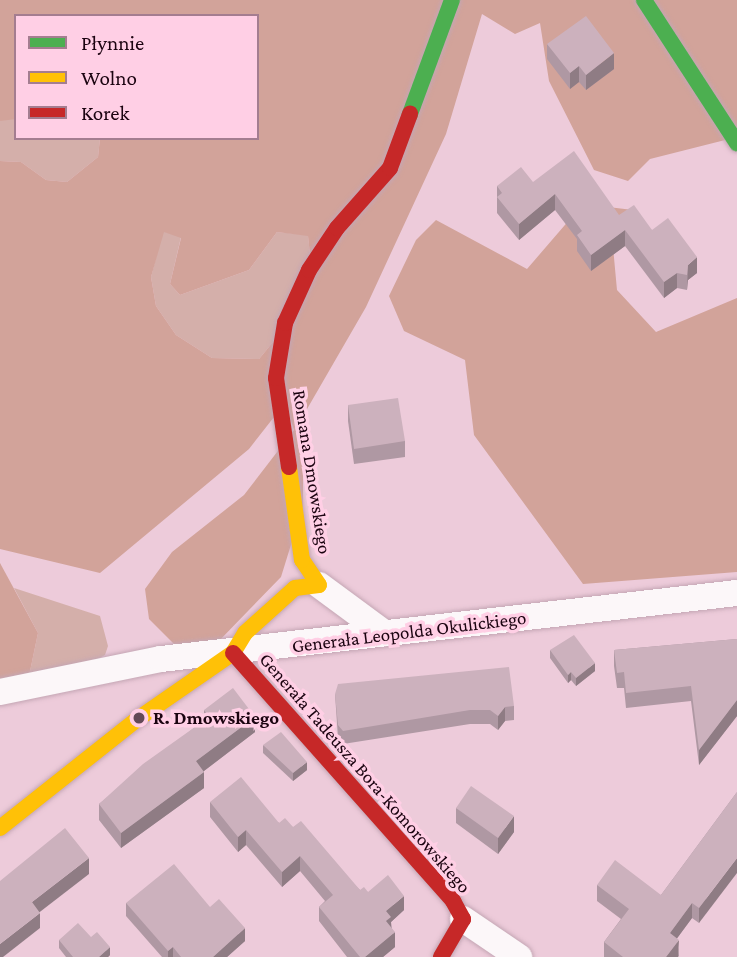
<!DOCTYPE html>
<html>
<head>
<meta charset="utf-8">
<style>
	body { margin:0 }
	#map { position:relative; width:737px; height:957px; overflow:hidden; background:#edcbda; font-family:"Crimson Pro",serif }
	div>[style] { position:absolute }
	.green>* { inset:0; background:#d4afaa }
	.forest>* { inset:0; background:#d2a39a }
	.roads { filter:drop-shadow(0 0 2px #c4a6b4) drop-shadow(0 0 2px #c4a6b4) }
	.street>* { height:26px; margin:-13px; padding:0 13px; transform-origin:13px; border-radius:13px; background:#fcf7f9 }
	.fast>* { height:16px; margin:-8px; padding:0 8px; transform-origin:8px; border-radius:8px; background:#4caf50 }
	.slow>* { height:16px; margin:-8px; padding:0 8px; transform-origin:8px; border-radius:8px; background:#ffc107 }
	.jam>* { height:16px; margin:-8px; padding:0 8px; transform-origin:8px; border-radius:8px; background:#c62828 }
	.wall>* { inset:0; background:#af98a3 }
	.shaded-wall>* { inset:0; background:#8f7c84 }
	.building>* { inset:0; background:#ccb1bd }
	.dots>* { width:19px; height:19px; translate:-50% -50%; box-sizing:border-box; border:4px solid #ffcfe5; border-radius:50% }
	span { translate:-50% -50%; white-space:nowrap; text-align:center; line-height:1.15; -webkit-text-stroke:7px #ffcfe5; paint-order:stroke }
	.street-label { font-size:19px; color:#1b0310 }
	.poi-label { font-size:19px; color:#1b0310; font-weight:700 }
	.left { translate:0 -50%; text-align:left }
	.legend { position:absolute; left:14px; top:14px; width:245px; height:126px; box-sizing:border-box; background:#ffcfe5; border:2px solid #a47d90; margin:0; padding:9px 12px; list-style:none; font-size:21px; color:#1b0310 }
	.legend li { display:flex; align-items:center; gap:14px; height:35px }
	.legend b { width:35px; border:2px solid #a47d90 }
</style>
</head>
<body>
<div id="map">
	<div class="green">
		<div style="clip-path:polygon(4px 118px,16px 119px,16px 138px,100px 138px,98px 157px,67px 182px,46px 180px,21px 162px,0 161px,0 121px)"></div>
		<div style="clip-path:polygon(163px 231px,181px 237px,170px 284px,180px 295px,249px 270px,277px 232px,308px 235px,310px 255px,273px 342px,259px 359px,212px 358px,176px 335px,156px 306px,151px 277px)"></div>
		<div style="clip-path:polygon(14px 588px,100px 616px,108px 646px,105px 655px,88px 664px,29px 676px,38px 633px)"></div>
	</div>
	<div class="forest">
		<div style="clip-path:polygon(evenodd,0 0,737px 0,737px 137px,650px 159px,628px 181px,594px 170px,549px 81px,540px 23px,515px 34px,482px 14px,446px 134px,366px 307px,303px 416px,303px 506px,281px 577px,217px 643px,174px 644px,149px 619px,145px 589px,172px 552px,244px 495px,294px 430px,285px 403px,249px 449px,100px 573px,0 549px,0 161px,21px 162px,46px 180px,67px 182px,98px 157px,100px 138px,257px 138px,257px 16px,16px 16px,16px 119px,0 121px,0 0,164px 232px,181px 238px,170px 284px,180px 295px,249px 270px,277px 232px,308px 236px,310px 255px,273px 342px,259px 359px,212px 358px,176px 335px,156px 306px,151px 277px,164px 232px)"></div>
		<div style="clip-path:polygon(583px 204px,633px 210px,613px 247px,617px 290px,656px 332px,737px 298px,737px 572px,583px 584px,474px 435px,465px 360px,404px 331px,389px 296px,416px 240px,436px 220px,527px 269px)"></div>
		<div style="clip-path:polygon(0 563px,38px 633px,29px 676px,0 682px)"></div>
	</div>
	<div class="roads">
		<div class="street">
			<div style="left:319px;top:585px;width:81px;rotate:36.4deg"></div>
			<div style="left:0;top:692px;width:164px;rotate:-11.6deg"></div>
			<div style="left:161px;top:659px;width:580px;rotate:-6.54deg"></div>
			<div style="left:463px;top:919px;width:68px;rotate:34.2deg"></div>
		</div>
		<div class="fast">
			<div style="left:644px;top:0;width:171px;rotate:57deg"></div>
			<div style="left:410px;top:114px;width:121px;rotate:-69.8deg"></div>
		</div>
		<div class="slow">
			<div style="left:0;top:828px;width:177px;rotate:-38.4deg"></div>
			<div style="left:139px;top:718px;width:114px;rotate:-34.7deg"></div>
			<div style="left:233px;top:653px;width:23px;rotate:-59deg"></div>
			<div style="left:245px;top:633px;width:67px;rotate:-42deg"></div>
			<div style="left:295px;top:588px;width:24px;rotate:-7deg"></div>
			<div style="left:319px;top:585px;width:30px;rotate:-124deg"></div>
			<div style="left:302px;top:560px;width:94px;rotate:-98deg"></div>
		</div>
		<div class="jam">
			<div style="left:289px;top:467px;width:90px;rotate:-98.3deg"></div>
			<div style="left:276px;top:378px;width:56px;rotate:-80.7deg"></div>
			<div style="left:285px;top:323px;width:58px;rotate:-65.6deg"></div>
			<div style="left:309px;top:270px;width:50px;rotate:-56.3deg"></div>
			<div style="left:337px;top:228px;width:80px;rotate:-48.5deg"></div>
			<div style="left:390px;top:168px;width:58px;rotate:-69.7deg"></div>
			<div style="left:233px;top:653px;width:332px;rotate:48.4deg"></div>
			<div style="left:453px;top:901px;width:21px;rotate:61deg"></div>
			<div style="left:463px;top:919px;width:44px;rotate:120.1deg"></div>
		</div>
	</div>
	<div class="wall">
		<div style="clip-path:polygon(547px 44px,614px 69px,586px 90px,579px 82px,570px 89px,547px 59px)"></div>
		<div style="clip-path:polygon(533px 182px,652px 230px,697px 273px,688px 280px,687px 290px,677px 288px,664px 298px,625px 246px,591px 271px,577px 251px,577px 239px,555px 210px,519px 240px,497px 213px,497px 186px)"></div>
		<div style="clip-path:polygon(348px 405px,405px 441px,405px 457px,354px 464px,348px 421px)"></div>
		<div style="clip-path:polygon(737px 639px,737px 716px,699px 765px,691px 701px,626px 708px,624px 688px,617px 688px,614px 666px,614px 650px)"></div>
		<div style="clip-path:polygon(550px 650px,595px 671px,576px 686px,571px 680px,568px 683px,550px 658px)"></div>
		<div style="clip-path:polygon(335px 694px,514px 706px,514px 720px,505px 721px,498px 730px,490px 724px,470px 724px,343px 744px,338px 738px)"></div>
		<div style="clip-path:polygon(204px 710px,255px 732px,204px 771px,204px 788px,121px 848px,99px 820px,99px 804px,204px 720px)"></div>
		<div style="clip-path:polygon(263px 745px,307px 770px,293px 781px,263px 753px)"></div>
		<div style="clip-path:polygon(737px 792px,699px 923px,692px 918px,677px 938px,679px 956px,678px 957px,604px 957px,604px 942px,621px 919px,597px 901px,597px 885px,661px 895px)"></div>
		<div style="clip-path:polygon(210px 802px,293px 827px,360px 890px,368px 892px,404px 910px,391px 922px,395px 947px,383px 957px,347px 957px,319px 921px,319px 907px,325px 901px,300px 871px,282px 887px,246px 845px,238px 852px,210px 817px)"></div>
		<div style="clip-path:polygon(456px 808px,514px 832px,498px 854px,456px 823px)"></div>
		<div style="clip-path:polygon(126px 903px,210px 907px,245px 941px,227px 957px,162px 957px,126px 916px)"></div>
		<div style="clip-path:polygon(91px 937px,110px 955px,108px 957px,66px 957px,59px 948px,59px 940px)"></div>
	</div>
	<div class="shaded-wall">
		<div style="clip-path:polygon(614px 53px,614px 69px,586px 90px,586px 75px)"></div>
		<div style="clip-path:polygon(579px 66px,579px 82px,570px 89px,570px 73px)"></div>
		<div style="clip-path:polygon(555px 194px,555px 210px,519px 240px,519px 224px)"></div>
		<div style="clip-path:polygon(625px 230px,625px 246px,591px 271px,591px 255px)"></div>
		<div style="clip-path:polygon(697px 257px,697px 273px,688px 280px,687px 290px,688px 265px)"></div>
		<div style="clip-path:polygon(677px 273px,677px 288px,664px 298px,664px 282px)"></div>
		<div style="clip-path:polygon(595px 663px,595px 671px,576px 686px,576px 678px)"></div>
		<div style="clip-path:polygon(571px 672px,571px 680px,568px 683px,568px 675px)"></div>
		<div style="clip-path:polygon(737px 700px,737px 716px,699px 765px,699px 750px)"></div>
		<div style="clip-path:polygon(505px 707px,505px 721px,498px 730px,498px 716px)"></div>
		<div style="clip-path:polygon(255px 717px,255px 732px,196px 777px,196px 761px)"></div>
		<div style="clip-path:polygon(307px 762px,307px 770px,293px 781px,293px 773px)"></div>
		<div style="clip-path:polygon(204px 772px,204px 788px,121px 848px,121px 833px)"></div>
		<div style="clip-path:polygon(514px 816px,514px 832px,498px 854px,498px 838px)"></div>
		<div style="clip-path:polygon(246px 830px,246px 845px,238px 852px,238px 837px)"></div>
		<div style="clip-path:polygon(300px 856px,300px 871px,282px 887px,282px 872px)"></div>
		<div style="clip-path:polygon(89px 858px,89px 874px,32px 918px,32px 902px)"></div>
		<div style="clip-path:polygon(737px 858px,737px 873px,699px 923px,699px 908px)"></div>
		<div style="clip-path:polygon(404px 896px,404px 910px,391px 922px,391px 932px,386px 936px,386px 911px)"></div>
		<div style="clip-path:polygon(692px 903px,692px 918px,670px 948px,670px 933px)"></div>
		<div style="clip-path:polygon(40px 913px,40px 928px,3px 957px,0 957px,0 944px)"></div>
		<div style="clip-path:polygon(245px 928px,245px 941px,227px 957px,213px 957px)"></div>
		<div style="clip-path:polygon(395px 932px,395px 947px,383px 957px,365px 957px)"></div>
		<div style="clip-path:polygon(679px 940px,678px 957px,666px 957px)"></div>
		<div style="clip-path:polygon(110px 947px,110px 955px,108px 957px,99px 957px)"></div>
		<div style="clip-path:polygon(173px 947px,173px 957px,168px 957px,168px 951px)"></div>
	</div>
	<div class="building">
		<div style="clip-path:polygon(586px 16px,614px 53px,586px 75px,579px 66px,570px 73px,547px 44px)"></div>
		<div style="clip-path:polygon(574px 151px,619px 215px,634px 205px,652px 230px,668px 218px,697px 257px,688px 265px,687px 275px,677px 273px,664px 282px,625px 230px,591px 255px,577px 235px,582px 231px,555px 194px,519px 224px,497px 197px,502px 193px,497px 186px,521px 167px,533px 182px)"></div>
		<div style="clip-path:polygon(398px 398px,405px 441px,354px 449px,348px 405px)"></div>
		<div style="clip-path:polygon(574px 635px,595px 663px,576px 678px,571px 672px,568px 675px,550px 650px)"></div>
		<div style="clip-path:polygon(737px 639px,737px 700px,699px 750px,691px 686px,626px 693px,624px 672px,617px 673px,614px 650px)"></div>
		<div style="clip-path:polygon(509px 667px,514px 706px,505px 707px,498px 716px,490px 710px,470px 710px,343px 731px,338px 725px,335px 694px,338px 684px)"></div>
		<div style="clip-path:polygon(233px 688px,255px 717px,196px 761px,204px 772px,121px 833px,99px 804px,143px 764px,209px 717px,204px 710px)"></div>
		<div style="clip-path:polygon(281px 732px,307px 762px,293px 773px,263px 745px)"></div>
		<div style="clip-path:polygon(241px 777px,279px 823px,285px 818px,293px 827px,301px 821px,360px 890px,364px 887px,368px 892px,388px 875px,404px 896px,386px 911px,391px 917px,386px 921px,395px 932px,365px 957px,360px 957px,319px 907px,333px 895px,300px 856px,282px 872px,246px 830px,238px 837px,210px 802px)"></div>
		<div style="clip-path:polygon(471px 786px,514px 816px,498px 838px,456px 808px)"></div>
		<div style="clip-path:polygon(737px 792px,737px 858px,699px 908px,692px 903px,670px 933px,679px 940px,666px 957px,623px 957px,604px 942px,629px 909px,597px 885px,615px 860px,661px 895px)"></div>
		<div style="clip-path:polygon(65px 828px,89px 858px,32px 902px,40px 913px,0 944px,0 881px)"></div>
		<div style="clip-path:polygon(174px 864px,210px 907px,219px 899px,245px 928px,213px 957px,181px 957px,173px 947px,168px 951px,126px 903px)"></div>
		<div style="clip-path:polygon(78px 923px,91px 937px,97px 932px,110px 947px,99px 957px,73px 957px,59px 940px)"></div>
	</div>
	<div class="dots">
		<div style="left:139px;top:718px;background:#644957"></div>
	</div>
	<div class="street-label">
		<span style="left:312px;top:472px;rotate:81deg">Romana Dmowskiego</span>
		<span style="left:409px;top:632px;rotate:-7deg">Generała Leopolda Okulickiego</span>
		<span style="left:365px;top:773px;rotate:49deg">Generała Tadeusza Bora-Komorowskiego</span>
	</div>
	<div class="poi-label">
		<span class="left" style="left:153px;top:718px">R. Dmowskiego</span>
	</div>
	<ul class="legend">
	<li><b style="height:9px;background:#4caf50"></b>Płynnie</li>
	<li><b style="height:9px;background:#ffc107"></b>Wolno</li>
	<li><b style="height:9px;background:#c62828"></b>Korek</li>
	</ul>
</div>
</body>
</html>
